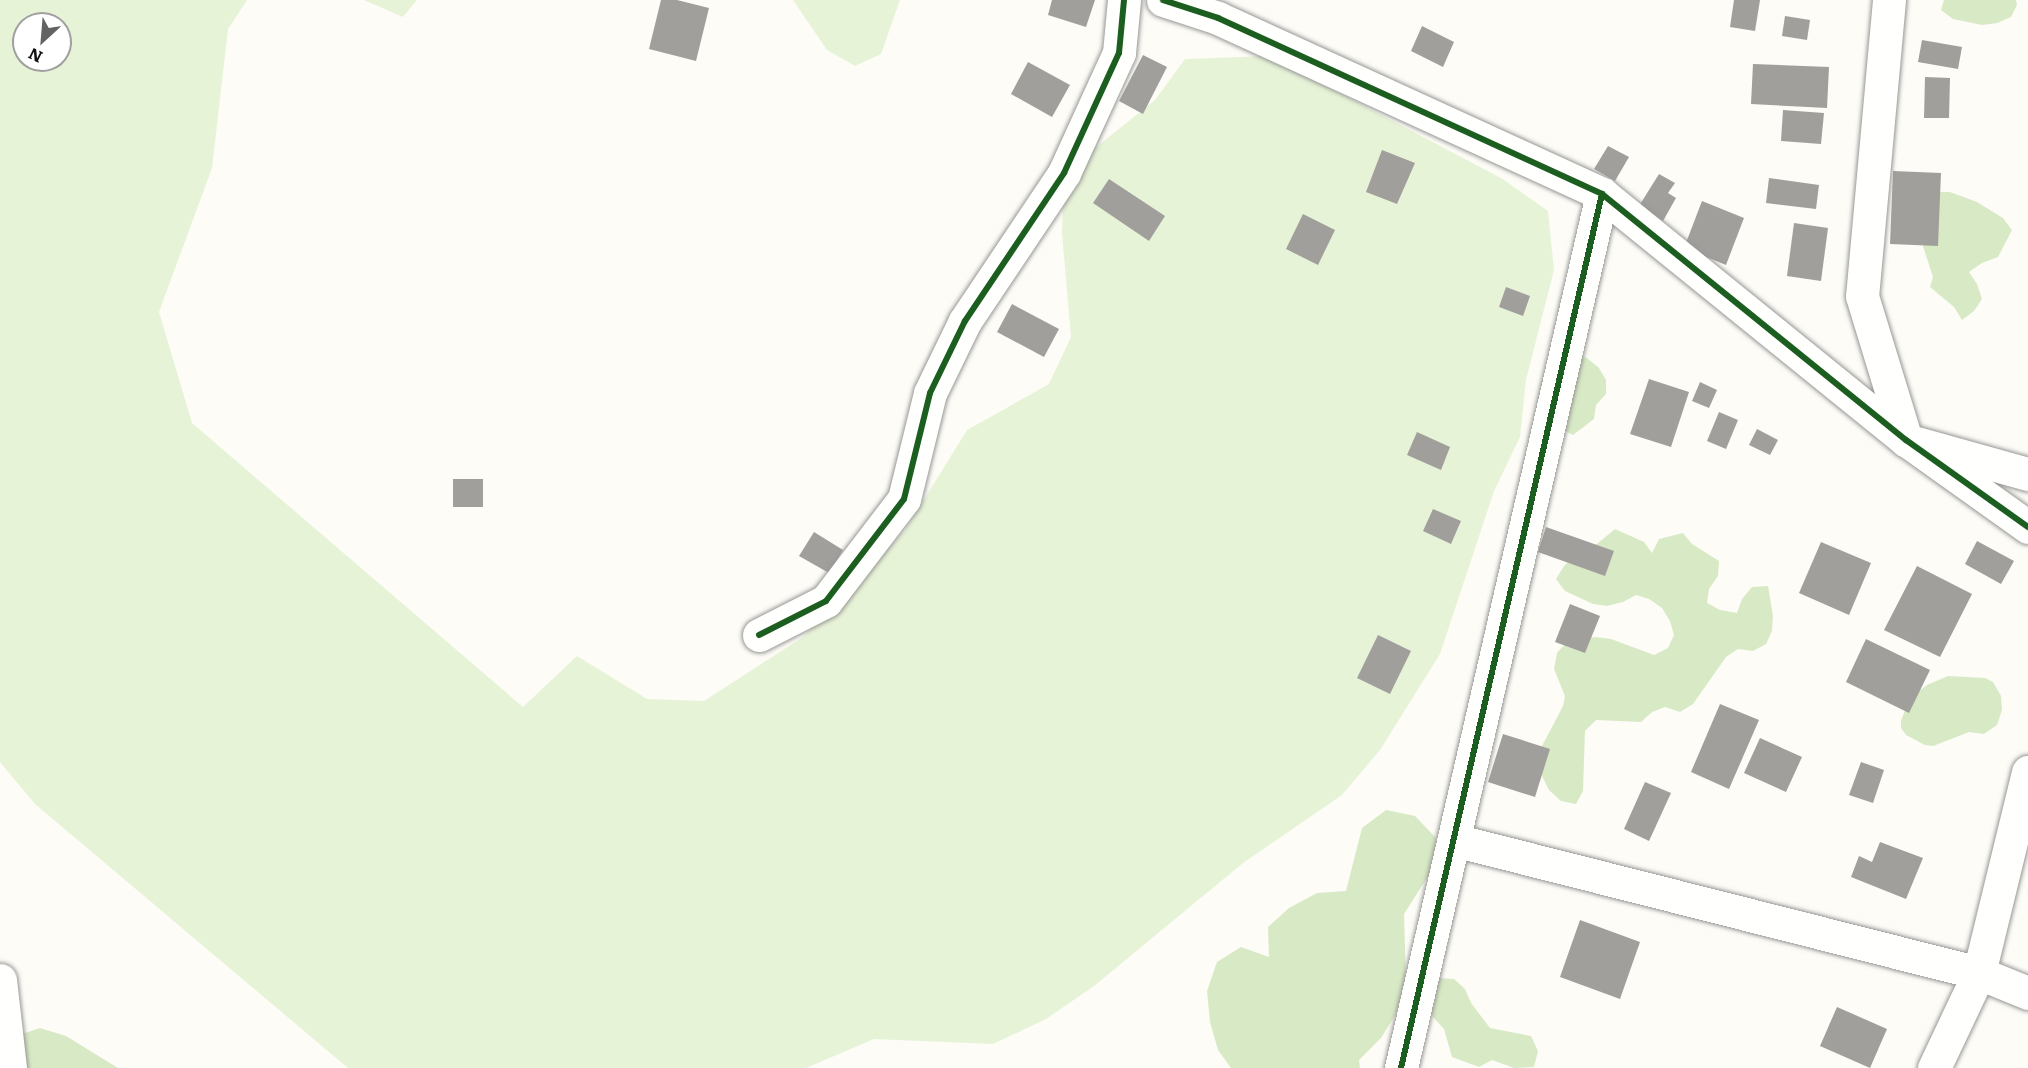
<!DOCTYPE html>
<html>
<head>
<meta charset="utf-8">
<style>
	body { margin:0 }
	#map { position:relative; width:2028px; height:1068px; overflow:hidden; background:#fdfcf7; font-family:Literata,serif }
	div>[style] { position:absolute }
	.green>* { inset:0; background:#e7f3d7 }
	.forest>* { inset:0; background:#d8eac5 }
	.building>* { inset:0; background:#a19f9c }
	.roads { filter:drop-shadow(0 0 2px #979795) drop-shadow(0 0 2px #979795) }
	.minor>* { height:33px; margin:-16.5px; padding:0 16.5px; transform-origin:16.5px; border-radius:16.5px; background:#fffffe }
	.cycleway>* { height:6px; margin:-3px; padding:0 3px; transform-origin:3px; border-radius:3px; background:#1b5e20 }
	span { translate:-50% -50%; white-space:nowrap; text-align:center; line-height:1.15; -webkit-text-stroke:6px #fff; paint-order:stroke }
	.north { position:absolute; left:12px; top:12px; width:60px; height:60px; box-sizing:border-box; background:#fff; border:2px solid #a0a0a0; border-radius:50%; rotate:206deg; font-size:16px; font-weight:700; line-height:24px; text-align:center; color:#111 }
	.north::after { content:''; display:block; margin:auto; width:21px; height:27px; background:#646362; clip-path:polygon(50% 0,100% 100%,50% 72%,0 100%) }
</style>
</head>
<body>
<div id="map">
	<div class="green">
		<div style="clip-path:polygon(evenodd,0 0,247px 0,228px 29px,212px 168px,159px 312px,192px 423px,523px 707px,577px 656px,647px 699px,704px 701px,803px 637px,904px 532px,967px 430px,1049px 384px,1071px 337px,1062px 233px,1064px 173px,1155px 100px,1185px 59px,1269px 56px,1501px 178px,1548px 211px,1554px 270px,1526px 380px,1520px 437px,1494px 491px,1440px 654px,1380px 750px,1342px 795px,1243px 863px,1094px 986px,1046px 1019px,993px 1044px,874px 1039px,806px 1068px,348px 1068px,35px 804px,0 762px,0 0,24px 24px,60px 24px,60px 60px,24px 60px,24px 24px)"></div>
		<div style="clip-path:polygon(364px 0,417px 0,403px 17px)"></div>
		<div style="clip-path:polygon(793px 0,900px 0,881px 54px,855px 66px,827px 50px)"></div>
	</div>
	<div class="forest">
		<div style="clip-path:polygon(1944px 0,2016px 0,2017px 5px,2011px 17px,1997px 23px,1982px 25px,1953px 19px,1941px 10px)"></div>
		<div style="clip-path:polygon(1935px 192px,1950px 192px,1977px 202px,2003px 218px,2012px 230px,1998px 257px,1982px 263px,1969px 272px,1977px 284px,1982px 299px,1974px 311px,1962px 320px,1954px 307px,1930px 287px,1933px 277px,1919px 234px)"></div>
		<div style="clip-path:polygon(1573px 355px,1587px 358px,1599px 368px,1606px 380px,1606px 394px,1596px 405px,1594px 419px,1573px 435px,1546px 421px,1536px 411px,1541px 382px,1559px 358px)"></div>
		<div style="clip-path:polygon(1615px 529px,1644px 542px,1652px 553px,1659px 539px,1683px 533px,1692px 544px,1719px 561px,1718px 576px,1709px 589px,1707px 603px,1720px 610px,1737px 613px,1742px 599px,1752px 587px,1768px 586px,1773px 616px,1772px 631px,1766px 644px,1753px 651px,1738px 649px,1726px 657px,1693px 704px,1680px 712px,1665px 707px,1652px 712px,1641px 722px,1596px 720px,1585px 731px,1583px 791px,1576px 804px,1561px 801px,1549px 790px,1542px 776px,1540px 760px,1542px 746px,1563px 706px,1565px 696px,1554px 669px,1557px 653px,1567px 642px,1595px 637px,1611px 639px,1654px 655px,1668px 648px,1674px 635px,1670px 621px,1662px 608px,1649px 599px,1636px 595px,1623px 602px,1607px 606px,1593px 604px,1565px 591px,1556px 579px,1564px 566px,1577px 554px,1592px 548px)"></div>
		<div style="clip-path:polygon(1948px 676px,1985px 678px,1993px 682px,2001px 696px,2002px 710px,1997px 725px,1984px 734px,1969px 732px,1933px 746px,1925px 745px,1906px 735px,1901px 728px,1901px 721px,1909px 699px,1927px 685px)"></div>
		<div style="clip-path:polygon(1386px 810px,1415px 816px,1436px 838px,1434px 867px,1404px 914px,1406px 983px,1396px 1014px,1381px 1038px,1359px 1060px,1360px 1068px,1231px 1068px,1218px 1050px,1210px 1022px,1207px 991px,1217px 962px,1241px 947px,1269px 957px,1268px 927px,1289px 908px,1317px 893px,1346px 891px,1362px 828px)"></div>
		<div style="clip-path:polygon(1438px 978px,1454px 979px,1465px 989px,1471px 1003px,1490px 1028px,1531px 1036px,1538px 1051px,1534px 1067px,1514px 1068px,1492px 1060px,1479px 1067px,1452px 1057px,1444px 1029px,1433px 1017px,1428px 1004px)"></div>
		<div style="clip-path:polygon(40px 1028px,66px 1036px,118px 1068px,0 1068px,13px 1037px)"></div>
	</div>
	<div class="building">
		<div style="clip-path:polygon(661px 0,677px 0,709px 8px,696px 61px,649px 49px)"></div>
		<div style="clip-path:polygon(1052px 0,1095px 0,1086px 27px,1048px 15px)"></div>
		<div style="clip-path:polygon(1734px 0,1760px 0,1755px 31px,1730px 27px)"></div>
		<div style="clip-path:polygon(1785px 16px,1810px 20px,1807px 40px,1782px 36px)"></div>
		<div style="clip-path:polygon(1422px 26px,1454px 42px,1443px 67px,1411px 51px)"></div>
		<div style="clip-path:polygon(1922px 40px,1962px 47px,1958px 69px,1918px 62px)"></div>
		<div style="clip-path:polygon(1143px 55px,1167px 67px,1143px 114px,1119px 101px)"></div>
		<div style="clip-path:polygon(1028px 62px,1070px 85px,1052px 117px,1011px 94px)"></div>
		<div style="clip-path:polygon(1753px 64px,1829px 67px,1827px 108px,1751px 104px)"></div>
		<div style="clip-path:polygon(1925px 77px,1950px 78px,1949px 118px,1924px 118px)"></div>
		<div style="clip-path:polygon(1783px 110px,1824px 113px,1821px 144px,1781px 141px)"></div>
		<div style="clip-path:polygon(1608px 146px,1629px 157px,1615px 181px,1594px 169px)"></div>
		<div style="clip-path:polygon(1382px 150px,1415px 163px,1397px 204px,1366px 192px)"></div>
		<div style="clip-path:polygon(1893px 171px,1941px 173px,1938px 246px,1890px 244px)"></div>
		<div style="clip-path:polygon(1659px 174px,1675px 183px,1668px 193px,1676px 198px,1663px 221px,1639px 206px)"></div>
		<div style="clip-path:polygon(1769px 178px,1819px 185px,1816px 209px,1766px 203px)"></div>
		<div style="clip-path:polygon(1109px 179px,1165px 216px,1149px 241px,1093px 203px)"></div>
		<div style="clip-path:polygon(1702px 201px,1744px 218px,1726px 265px,1684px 248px)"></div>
		<div style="clip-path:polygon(1303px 214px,1335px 230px,1318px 265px,1286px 249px)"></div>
		<div style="clip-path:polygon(1794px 223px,1828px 228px,1821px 281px,1787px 276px)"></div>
		<div style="clip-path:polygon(1506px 287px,1530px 296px,1523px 316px,1499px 307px)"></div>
		<div style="clip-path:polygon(1012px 304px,1059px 329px,1044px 357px,997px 332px)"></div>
		<div style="clip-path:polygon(1649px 379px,1689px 392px,1671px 447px,1630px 434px)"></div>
		<div style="clip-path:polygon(1700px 382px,1717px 390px,1709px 408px,1692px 401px)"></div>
		<div style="clip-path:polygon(1719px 412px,1738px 420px,1726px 449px,1707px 441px)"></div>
		<div style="clip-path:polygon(1757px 429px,1778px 440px,1770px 455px,1749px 445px)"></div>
		<div style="clip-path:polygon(1417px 432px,1450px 447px,1441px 470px,1407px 455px)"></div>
		<div style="clip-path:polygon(453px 479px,483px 479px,483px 507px,453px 507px)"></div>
		<div style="clip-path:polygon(1433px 509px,1461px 521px,1451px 544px,1423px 531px)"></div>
		<div style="clip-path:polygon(1546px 527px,1614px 551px,1605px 576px,1538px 552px)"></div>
		<div style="clip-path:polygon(814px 532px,843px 550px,829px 573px,799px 556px)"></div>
		<div style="clip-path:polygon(1977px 541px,2014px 561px,2001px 584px,1965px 564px)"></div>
		<div style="clip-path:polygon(1821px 542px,1871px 563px,1849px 615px,1799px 593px)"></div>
		<div style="clip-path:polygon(1917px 566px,1972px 594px,1940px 657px,1884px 630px)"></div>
		<div style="clip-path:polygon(1570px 604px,1600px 616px,1585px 653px,1555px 642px)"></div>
		<div style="clip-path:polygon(1378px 635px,1411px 651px,1390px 694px,1357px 678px)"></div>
		<div style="clip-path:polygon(1866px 639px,1930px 670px,1909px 713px,1846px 682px)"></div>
		<div style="clip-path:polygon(1720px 704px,1759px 720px,1729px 789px,1691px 772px)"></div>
		<div style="clip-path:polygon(1503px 734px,1550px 749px,1535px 797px,1488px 782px)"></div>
		<div style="clip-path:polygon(1760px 738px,1802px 757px,1786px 792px,1744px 773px)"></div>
		<div style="clip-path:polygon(1861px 762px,1884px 770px,1873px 803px,1849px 795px)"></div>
		<div style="clip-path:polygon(1645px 782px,1671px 793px,1649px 841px,1624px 829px)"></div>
		<div style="clip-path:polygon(1880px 842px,1923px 858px,1906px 899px,1851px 877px,1859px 856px,1872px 862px)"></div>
		<div style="clip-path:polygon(1580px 920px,1640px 942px,1620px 999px,1560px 977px)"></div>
		<div style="clip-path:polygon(1837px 1007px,1887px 1029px,1870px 1068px,1820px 1046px)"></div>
	</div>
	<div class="roads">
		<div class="minor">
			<div style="left:1163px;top:0;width:58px;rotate:18.1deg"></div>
			<div style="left:1218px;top:18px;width:422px;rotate:24.6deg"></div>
			<div style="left:1602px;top:194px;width:391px;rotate:39deg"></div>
			<div style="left:1906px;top:440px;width:150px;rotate:35.5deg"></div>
			<div style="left:1889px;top:0;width:297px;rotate:95.2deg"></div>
			<div style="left:1862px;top:296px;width:151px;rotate:73deg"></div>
			<div style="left:1906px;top:440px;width:127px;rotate:15.6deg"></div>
			<div style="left:759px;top:635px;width:75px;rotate:-26.9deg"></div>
			<div style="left:826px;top:601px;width:128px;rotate:-52.6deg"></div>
			<div style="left:904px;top:499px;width:109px;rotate:-76.2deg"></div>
			<div style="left:930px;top:393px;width:80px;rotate:-64.1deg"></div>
			<div style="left:965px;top:321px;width:178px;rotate:-56.2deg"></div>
			<div style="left:1064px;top:173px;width:132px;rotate:-65.4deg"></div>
			<div style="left:1119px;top:53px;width:53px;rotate:-84.6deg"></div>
			<div style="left:1454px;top:840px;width:542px;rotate:14.22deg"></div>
			<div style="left:1979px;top:973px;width:53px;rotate:22.2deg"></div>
			<div style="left:0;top:980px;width:89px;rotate:83.5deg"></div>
			<div style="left:1401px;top:1068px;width:897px;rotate:-77.05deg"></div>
			<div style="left:1934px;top:1068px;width:105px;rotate:-64.7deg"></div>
			<div style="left:1979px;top:973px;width:207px;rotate:-76.3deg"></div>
		</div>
	</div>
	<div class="cycleway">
		<div style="left:1163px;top:0;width:58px;rotate:18.1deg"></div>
		<div style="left:1218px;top:18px;width:422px;rotate:24.6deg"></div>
		<div style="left:1602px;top:194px;width:391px;rotate:39deg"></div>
		<div style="left:1906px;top:440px;width:150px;rotate:35.5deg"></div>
		<div style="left:759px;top:635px;width:75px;rotate:-26.9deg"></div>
		<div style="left:826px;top:601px;width:128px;rotate:-52.6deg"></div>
		<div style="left:904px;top:499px;width:109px;rotate:-76.2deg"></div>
		<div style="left:930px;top:393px;width:80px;rotate:-64.1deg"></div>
		<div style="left:965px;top:321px;width:178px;rotate:-56.2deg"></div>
		<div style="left:1064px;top:173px;width:132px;rotate:-65.4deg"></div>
		<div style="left:1119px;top:53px;width:53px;rotate:-84.6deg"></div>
		<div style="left:1401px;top:1068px;width:897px;rotate:-77.05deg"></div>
	</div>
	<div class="north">N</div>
</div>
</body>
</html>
